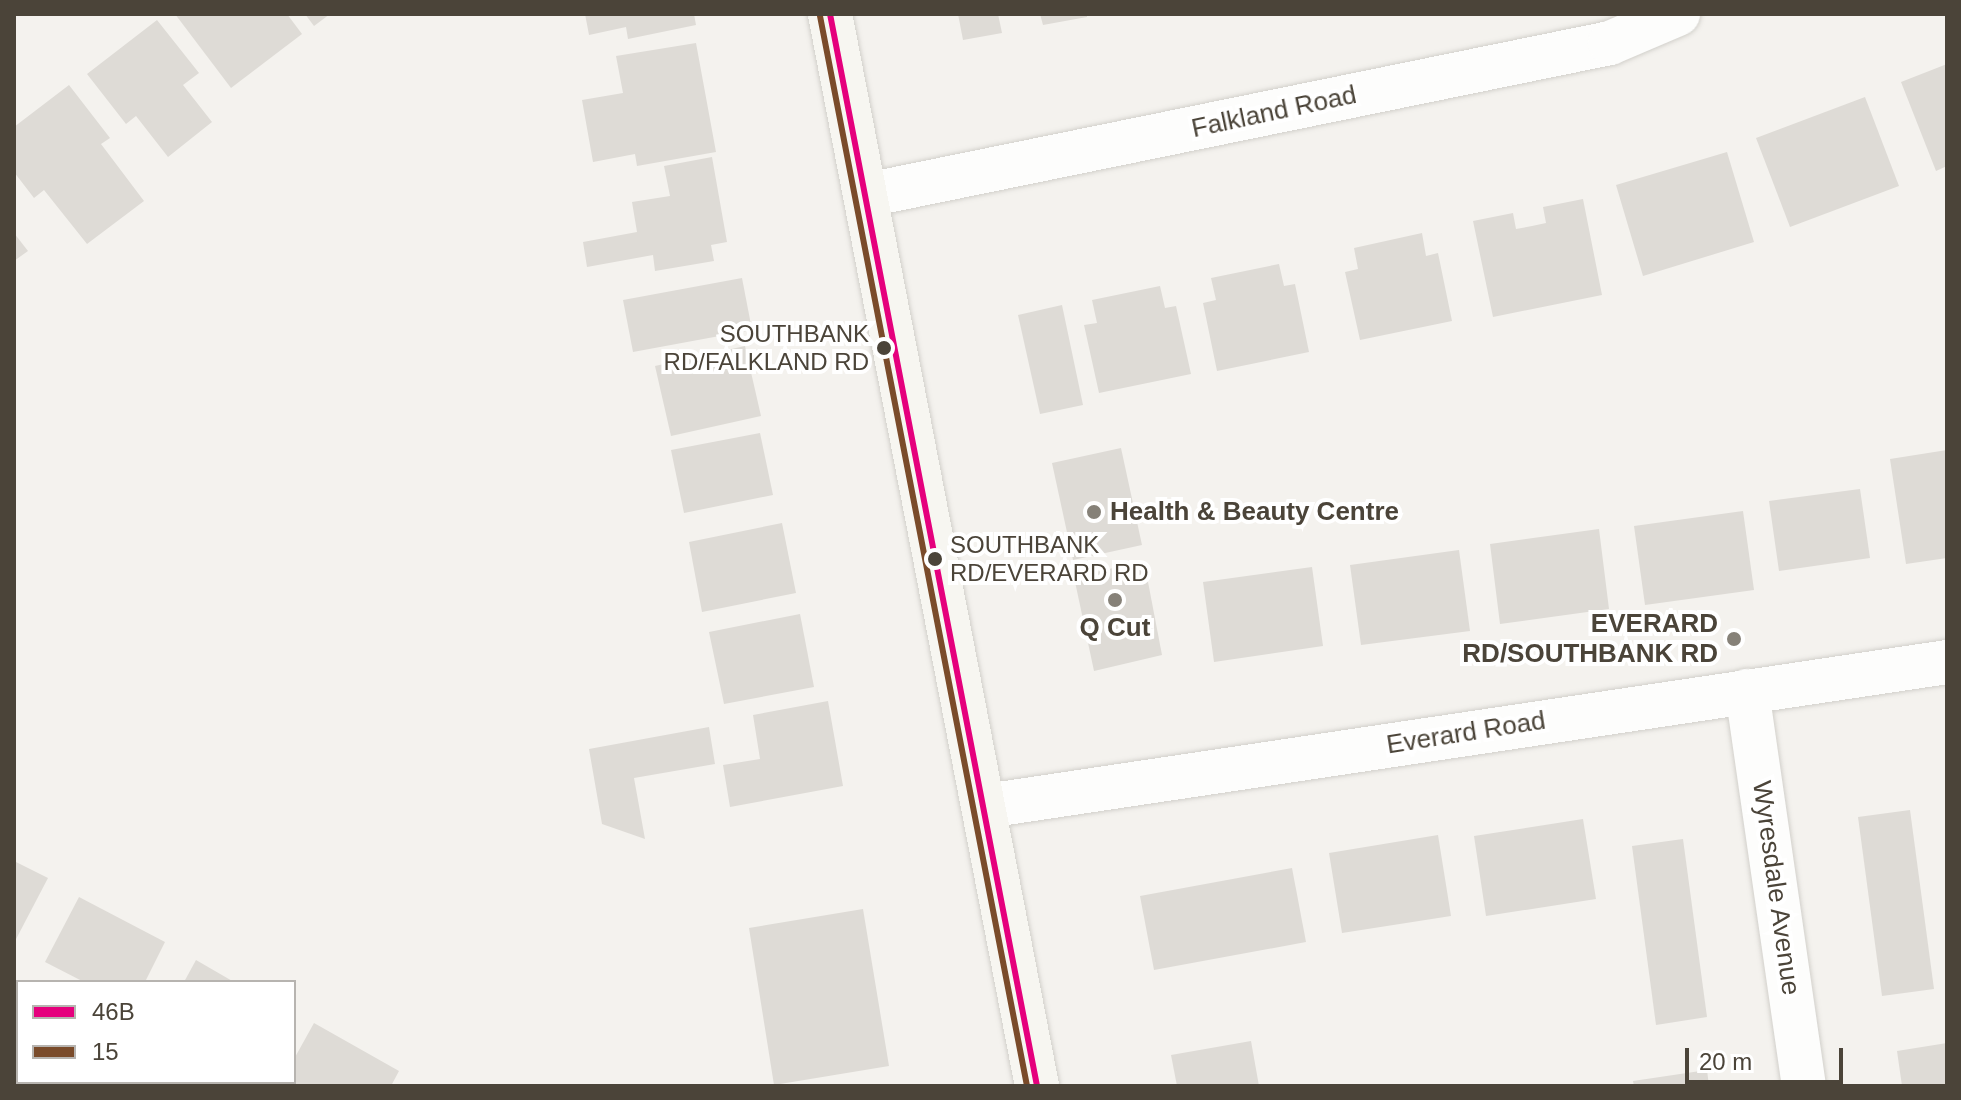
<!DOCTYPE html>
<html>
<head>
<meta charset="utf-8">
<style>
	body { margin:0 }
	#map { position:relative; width:1961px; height:1100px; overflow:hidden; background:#f4f2ee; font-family:Arial,sans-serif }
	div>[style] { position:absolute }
	.building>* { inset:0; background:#dedbd6 }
	.roads { filter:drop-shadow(0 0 2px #d2d0cb) drop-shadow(0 0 2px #d2d0cb) }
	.street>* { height:44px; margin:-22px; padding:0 22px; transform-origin:22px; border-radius:22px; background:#fdfdfc }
	.secondary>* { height:44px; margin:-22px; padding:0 22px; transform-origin:22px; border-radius:22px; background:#f7f6f1 }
	.bus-1>* { height:6px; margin:-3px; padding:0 3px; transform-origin:3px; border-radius:3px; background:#e5007d }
	.bus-2>* { height:6px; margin:-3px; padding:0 3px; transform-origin:3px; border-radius:3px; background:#7a4b2a }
	.dots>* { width:22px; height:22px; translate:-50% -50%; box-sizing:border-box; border:4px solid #fff; border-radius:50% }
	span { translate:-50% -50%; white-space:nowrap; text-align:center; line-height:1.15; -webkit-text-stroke:8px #fff; paint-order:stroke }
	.bus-label { font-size:24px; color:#4b4439 }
	.right { translate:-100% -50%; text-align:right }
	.left { translate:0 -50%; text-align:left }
	.street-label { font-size:26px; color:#4b4439 }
	.poi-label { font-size:26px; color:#4b4439; font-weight:700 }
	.frame { position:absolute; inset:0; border:16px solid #4b4439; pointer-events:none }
	.legend { position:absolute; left:16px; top:980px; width:280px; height:104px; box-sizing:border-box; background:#fff; border:2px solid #b7b4b0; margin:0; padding:10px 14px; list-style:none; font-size:24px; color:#4b4439 }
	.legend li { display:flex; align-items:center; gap:16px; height:40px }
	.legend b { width:40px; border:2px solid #b7b4b0 }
	.scale { position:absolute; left:1685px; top:1048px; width:158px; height:36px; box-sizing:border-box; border:4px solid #4b4439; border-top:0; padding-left:10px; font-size:24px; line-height:28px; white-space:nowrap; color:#4b4439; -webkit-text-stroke:6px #fff; paint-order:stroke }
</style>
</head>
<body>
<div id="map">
	<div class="building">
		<div style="clip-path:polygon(175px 14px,287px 14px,302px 34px,231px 88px)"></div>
		<div style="clip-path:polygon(305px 14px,330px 14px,314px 26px)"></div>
		<div style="clip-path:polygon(585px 14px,694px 14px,696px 25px,628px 39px,626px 27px,589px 35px)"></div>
		<div style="clip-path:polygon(958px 14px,998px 14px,1002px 33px,963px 40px)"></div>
		<div style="clip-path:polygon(1040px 14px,1087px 14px,1087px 17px,1043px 25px)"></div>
		<div style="clip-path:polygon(157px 20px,199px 73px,183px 85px,212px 122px,168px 157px,136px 116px,126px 124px,87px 74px)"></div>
		<div style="clip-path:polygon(696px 43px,716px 152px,637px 166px,635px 154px,593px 162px,582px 100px,623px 93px,616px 56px)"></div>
		<div style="clip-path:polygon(1947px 64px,1947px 166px,1936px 171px,1901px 82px)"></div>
		<div style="clip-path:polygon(69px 85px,110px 138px,101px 144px,144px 201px,87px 244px,44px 190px,34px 198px,14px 172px,14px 127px)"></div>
		<div style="clip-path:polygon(1865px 97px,1899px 186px,1790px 227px,1756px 138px)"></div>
		<div style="clip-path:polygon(1727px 152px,1754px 242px,1643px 276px,1616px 185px)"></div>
		<div style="clip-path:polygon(712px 157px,727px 242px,711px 245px,714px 261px,655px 271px,653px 255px,587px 267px,583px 242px,637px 232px,632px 202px,670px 196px,664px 166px)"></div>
		<div style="clip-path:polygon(1583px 199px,1602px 295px,1493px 317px,1473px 221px,1513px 213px,1516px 229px,1532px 226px,1546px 223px,1543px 207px)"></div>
		<div style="clip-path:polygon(14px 233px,28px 251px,14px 261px)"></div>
		<div style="clip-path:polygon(1422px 233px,1426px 256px,1438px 253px,1452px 321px,1360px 340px,1345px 272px,1358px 269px,1354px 248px)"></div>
		<div style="clip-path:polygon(1279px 264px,1284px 286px,1295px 284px,1309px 352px,1217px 371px,1203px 303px,1216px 300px,1211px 278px)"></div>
		<div style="clip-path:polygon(742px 278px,752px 330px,633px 352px,623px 300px)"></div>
		<div style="clip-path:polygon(1160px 286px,1165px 308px,1176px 306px,1191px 374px,1099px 393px,1084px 325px,1097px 323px,1092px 300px)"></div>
		<div style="clip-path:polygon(1062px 305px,1083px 405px,1040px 414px,1018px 315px)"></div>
		<div style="clip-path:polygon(745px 346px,761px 416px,671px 436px,655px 366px)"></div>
		<div style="clip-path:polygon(760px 433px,773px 495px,684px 513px,671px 450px)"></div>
		<div style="clip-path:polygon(1121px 448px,1142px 545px,1073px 560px,1052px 463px)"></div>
		<div style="clip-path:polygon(1947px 450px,1947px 558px,1906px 564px,1890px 459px)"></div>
		<div style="clip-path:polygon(1860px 489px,1870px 558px,1779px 571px,1769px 501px)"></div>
		<div style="clip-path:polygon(1743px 511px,1754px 590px,1645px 605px,1634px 526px)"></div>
		<div style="clip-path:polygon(782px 523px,796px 593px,702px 612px,689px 542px)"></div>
		<div style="clip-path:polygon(1599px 529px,1609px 609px,1500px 624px,1490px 544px)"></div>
		<div style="clip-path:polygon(1459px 550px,1470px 631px,1361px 645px,1350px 565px)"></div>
		<div style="clip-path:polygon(1144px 561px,1162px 655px,1094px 671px,1074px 577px)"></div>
		<div style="clip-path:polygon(1312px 567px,1323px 646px,1214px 662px,1203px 582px)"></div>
		<div style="clip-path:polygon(800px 614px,814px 687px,724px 704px,709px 632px)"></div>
		<div style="clip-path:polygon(828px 701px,843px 786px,730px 807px,723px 765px,760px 759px,753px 715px)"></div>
		<div style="clip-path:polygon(709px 727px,715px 764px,634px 778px,645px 839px,602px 824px,589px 749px)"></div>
		<div style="clip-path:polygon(1910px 810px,1934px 989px,1882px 996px,1858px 817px)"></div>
		<div style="clip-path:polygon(1583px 819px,1596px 899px,1486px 916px,1474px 836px)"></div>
		<div style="clip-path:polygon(1438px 835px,1451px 916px,1342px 933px,1329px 853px)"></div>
		<div style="clip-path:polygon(1683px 839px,1707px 1017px,1656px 1025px,1632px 846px)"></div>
		<div style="clip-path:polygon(14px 861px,48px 878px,14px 943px)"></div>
		<div style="clip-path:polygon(1292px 868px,1306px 942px,1154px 970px,1140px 896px)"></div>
		<div style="clip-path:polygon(79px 897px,165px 942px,145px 982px,84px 982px,45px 962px)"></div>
		<div style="clip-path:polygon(863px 909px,889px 1066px,774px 1085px,749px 928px)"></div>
		<div style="clip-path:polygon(196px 960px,234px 982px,184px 982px)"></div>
		<div style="clip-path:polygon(314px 1023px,399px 1071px,391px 1086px,279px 1086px,294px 1082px,294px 1059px)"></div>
		<div style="clip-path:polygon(1251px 1041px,1259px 1086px,1177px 1086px,1171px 1055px)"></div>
		<div style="clip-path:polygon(1947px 1043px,1947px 1086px,1902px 1086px,1897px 1051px)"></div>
		<div style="clip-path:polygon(1707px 1070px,1709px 1086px,1634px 1086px,1633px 1081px)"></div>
	</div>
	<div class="roads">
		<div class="street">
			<div style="left:867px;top:195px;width:758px;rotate:-11.56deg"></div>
			<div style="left:1610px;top:43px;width:74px;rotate:-23.1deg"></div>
			<div style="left:1747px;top:691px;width:399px;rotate:81.8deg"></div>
			<div style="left:986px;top:806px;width:972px;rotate:-8.52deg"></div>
			<div style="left:14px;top:1084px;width:4px;rotate:34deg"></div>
		</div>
		<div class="secondary">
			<div style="left:830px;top:14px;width:1092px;rotate:79.07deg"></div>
		</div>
	</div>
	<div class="bus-1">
		<div style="left:830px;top:14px;width:1092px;rotate:79.07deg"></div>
	</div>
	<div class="bus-2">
		<div style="left:820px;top:16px;width:1090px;rotate:79.05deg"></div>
	</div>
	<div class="dots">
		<div style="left:884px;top:348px;background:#4b4439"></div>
		<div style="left:1094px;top:512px;background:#868178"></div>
		<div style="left:935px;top:559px;background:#4b4439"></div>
		<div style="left:1115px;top:600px;background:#868178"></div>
		<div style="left:1734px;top:639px;background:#868178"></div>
	</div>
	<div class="bus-label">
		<span class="right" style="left:869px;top:348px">SOUTHBANK<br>RD/FALKLAND RD</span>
		<span class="left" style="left:950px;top:559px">SOUTHBANK<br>RD/EVERARD RD</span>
	</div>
	<div class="street-label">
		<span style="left:1274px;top:112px;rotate:-12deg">Falkland Road</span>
		<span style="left:1466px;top:733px;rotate:-9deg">Everard Road</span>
		<span style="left:1776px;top:888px;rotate:82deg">Wyresdale Avenue</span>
	</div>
	<div class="poi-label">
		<span class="left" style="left:1110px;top:512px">Health &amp; Beauty Centre</span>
		<span class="right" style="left:1718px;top:639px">EVERARD<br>RD/SOUTHBANK RD</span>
		<span style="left:1115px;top:628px">Q Cut</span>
	</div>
	<div class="frame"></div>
	<ul class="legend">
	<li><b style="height:10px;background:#e5007d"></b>46B</li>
	<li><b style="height:10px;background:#7a4b2a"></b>15</li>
	</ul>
	<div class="scale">20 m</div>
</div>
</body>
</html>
